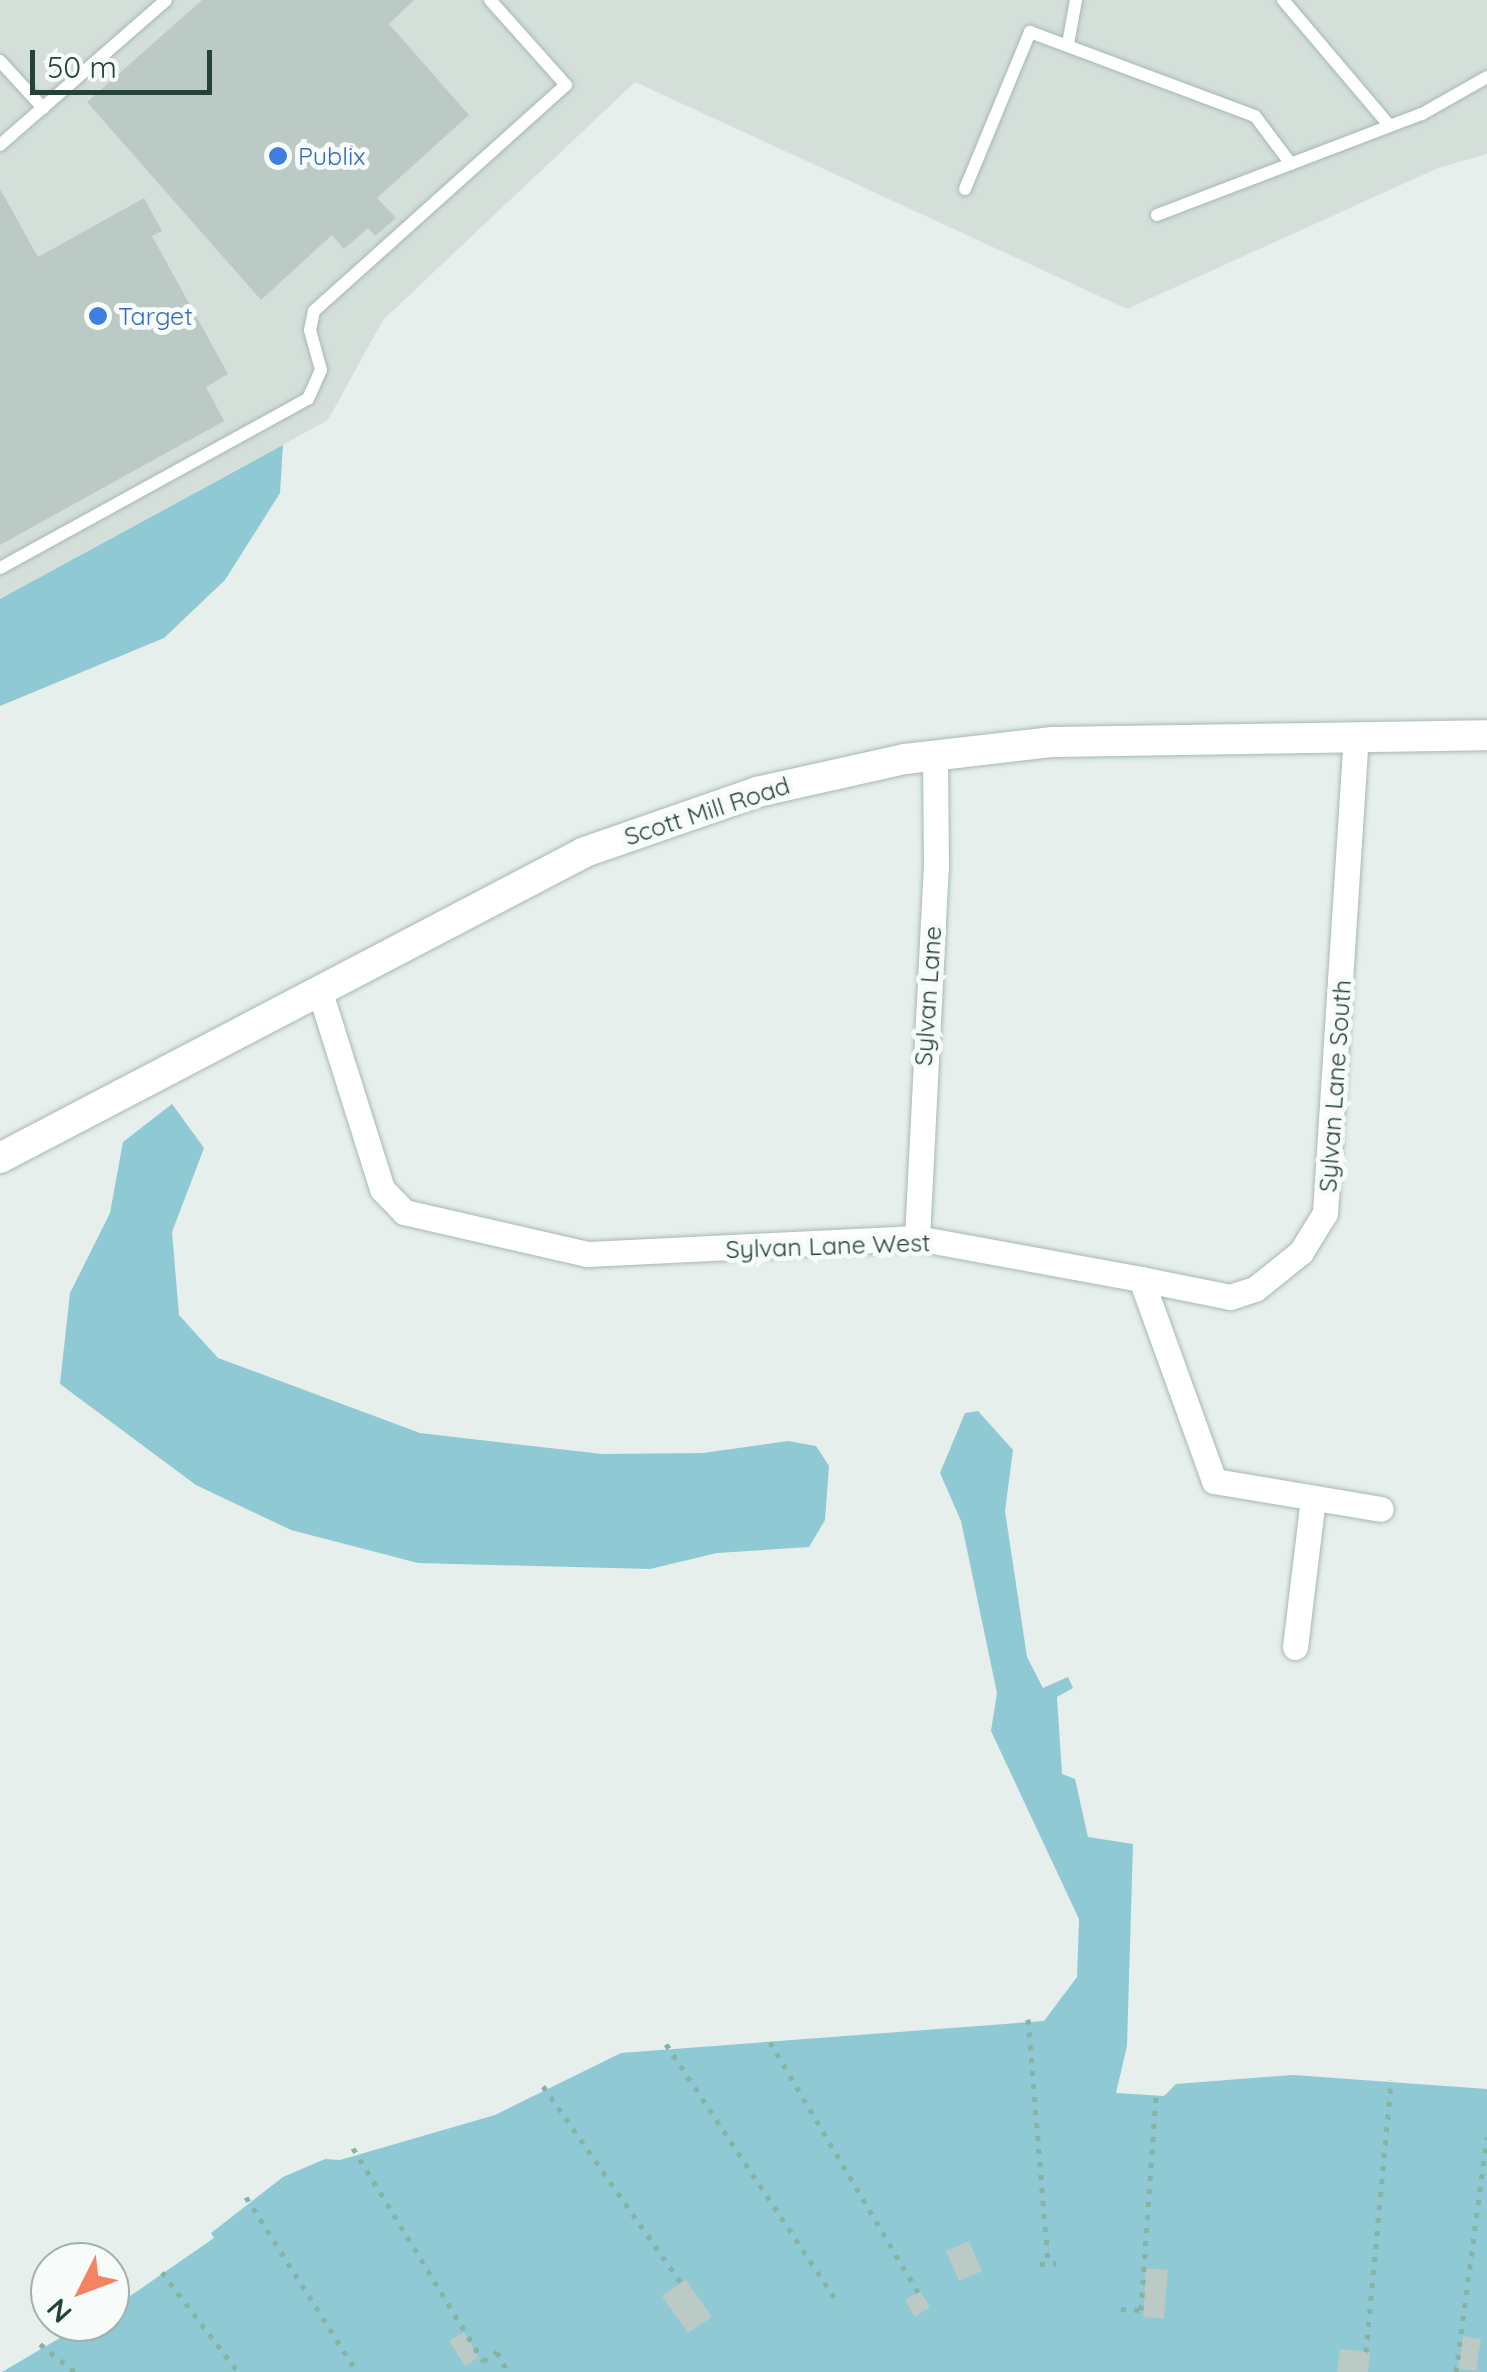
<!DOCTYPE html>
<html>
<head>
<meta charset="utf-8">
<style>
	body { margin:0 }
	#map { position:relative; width:1487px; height:2372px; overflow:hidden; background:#e6efeb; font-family:Quicksand,sans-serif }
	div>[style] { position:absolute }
	.built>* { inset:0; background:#d4dfda }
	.water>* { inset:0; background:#8ec9d4 }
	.building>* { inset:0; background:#bbcac4 }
	.path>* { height:5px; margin-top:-2.5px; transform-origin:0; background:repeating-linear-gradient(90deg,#86b3a5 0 5px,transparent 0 13px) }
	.roads { filter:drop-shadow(0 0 2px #a8b8b2) drop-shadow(0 0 2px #a8b8b2) }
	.lane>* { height:12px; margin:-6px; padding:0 6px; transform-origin:6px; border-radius:6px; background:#fff }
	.street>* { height:25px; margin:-12.5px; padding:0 12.5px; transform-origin:12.5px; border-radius:12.5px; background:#fff }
	.secondary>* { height:30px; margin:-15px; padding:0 15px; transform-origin:15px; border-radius:15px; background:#fff }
	.dots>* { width:28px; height:28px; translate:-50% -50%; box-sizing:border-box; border:5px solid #f7fbf9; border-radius:50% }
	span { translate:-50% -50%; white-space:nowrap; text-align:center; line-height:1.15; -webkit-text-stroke:10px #f7fbf9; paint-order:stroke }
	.shop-label { font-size:25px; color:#366cbe }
	.left { translate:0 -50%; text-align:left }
	.street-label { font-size:25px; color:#24423a }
	.north { position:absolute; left:30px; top:2242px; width:100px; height:100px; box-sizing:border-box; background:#f7fbf9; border:2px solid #a3b1ad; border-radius:50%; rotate:228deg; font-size:28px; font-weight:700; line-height:40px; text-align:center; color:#24423a }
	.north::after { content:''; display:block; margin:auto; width:35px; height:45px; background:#f4845f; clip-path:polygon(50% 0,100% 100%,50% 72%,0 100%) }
	.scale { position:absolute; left:30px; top:50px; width:182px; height:45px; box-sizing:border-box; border:5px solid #24423a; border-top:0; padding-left:12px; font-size:30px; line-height:35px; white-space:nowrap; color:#24423a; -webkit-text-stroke:8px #f7fbf9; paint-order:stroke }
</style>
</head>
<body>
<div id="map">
	<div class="built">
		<div style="clip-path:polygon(0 0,1487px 0,1487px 154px,1438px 168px,1127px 309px,635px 82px,383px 320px,328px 420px,0 599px)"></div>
	</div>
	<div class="water">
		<div style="clip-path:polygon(283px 445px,280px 493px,225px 580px,164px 638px,0 706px,0 599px)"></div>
		<div style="clip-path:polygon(172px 1104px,204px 1148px,172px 1232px,179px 1315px,218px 1358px,420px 1433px,602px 1454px,703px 1453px,788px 1441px,816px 1446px,829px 1466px,825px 1520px,809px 1547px,717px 1553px,650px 1569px,418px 1563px,291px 1530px,196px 1485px,60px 1384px,70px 1293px,110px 1213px,123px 1142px)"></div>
		<div style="clip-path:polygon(978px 1411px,1013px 1450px,1005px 1511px,1027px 1657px,1043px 1688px,1068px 1677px,1073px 1688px,1057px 1697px,1062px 1774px,1075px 1779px,1088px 1837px,1133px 1844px,1127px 2046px,1116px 2093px,1164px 2096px,1176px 2084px,1293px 2075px,1487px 2089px,1487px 2372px,2px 2372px,87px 2322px,110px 2322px,110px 2310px,214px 2238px,211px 2233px,283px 2177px,325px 2159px,340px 2160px,495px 2115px,621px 2053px,1044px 2021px,1077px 1977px,1079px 1919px,991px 1731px,997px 1693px,961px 1521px,940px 1473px,965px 1413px)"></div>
	</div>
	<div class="building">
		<div style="clip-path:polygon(202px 0,414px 0,389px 24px,469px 115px,377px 198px,396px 218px,375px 236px,368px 228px,344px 249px,332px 235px,261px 300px,87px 102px)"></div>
		<div style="clip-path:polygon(0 189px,38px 257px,144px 198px,162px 231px,152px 236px,228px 374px,206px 387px,224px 421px,0 545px)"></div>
		<div style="clip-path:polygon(969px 2241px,982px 2271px,959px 2281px,946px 2251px)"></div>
		<div style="clip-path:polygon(1146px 2268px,1168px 2270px,1164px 2319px,1143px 2317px)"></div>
		<div style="clip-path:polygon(686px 2280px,712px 2317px,688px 2333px,662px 2296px)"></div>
		<div style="clip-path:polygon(920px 2291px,930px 2307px,915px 2317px,905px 2300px)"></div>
		<div style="clip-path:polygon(464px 2332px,479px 2357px,465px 2366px,449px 2341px)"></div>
		<div style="clip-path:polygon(1463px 2336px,1481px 2339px,1476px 2371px,1458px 2369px)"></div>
		<div style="clip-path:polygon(1340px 2349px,1370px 2352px,1368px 2372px,1337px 2372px)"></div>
	</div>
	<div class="path">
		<div style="left:1028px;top:2019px;width:245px;rotate:85.3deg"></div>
		<div style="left:770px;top:2042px;width:291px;rotate:59.4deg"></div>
		<div style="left:666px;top:2044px;width:312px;rotate:56.4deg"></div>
		<div style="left:543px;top:2086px;width:241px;rotate:55deg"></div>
		<div style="left:353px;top:2148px;width:250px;rotate:58.6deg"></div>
		<div style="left:483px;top:2361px;width:17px;rotate:-33deg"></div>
		<div style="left:497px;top:2352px;width:23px;rotate:61deg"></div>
		<div style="left:246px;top:2197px;width:207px;rotate:57.6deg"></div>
		<div style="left:1040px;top:2264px;width:16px;rotate:-4deg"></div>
		<div style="left:162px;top:2272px;width:126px;rotate:52.8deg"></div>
		<div style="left:1121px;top:2309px;width:20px;rotate:3deg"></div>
		<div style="left:1141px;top:2310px;width:217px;rotate:-86deg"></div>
		<div style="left:40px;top:2344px;width:45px;rotate:38.7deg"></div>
		<div style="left:1366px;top:2352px;width:273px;rotate:-84.7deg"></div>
		<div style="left:1456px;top:2372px;width:237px;rotate:-82.5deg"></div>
	</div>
	<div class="roads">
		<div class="lane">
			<div style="left:1283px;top:0;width:162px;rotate:49.7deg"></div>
			<div style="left:1068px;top:44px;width:45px;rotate:-79.7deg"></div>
			<div style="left:0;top:61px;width:64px;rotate:47.5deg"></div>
			<div style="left:0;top:145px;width:220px;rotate:-41.1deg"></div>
			<div style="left:965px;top:189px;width:170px;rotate:-67.5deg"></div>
			<div style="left:1030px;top:32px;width:240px;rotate:20.5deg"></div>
			<div style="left:1255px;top:116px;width:60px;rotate:53.1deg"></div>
			<div style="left:1157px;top:215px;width:284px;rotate:-20.9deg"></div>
			<div style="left:1422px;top:114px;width:75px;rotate:-29.6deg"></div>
			<div style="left:0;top:568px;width:351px;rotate:-28.8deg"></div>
			<div style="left:308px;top:399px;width:32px;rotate:-66deg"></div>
			<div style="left:321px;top:370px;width:41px;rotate:-105.4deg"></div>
			<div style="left:310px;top:330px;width:19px;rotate:-78deg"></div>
			<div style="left:314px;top:311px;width:338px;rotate:-41.9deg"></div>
			<div style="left:566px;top:85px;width:114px;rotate:-131.8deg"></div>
		</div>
		<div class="street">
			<div style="left:319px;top:989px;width:210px;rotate:72.5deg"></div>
			<div style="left:382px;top:1189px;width:32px;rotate:46deg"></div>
			<div style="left:404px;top:1212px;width:189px;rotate:12.9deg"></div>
			<div style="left:588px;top:1254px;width:329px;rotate:-2.8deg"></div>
			<div style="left:917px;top:1238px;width:228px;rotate:10.4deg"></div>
			<div style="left:1141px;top:1279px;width:215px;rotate:70.1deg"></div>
			<div style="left:1214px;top:1481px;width:169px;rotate:9.5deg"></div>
			<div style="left:917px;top:1238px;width:370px;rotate:-87.1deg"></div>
			<div style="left:936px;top:868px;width:113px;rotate:-90.5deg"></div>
			<div style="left:1141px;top:1279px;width:91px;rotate:11.4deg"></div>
			<div style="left:1230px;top:1297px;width:26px;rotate:-18deg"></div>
			<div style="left:1255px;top:1289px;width:59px;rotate:-38.8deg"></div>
			<div style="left:1301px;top:1252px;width:46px;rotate:-58.4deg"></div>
			<div style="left:1325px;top:1213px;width:477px;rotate:-86.3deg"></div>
			<div style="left:1295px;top:1647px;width:150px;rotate:-83.1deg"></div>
		</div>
		<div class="secondary">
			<div style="left:0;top:1158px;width:660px;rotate:-27.61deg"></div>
			<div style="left:585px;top:852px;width:182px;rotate:-19.2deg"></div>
			<div style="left:757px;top:792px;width:152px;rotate:-12.6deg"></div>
			<div style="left:905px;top:759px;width:149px;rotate:-6.6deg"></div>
			<div style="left:1053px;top:742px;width:434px;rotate:-0.9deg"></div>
		</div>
	</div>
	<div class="dots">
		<div style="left:278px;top:156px;background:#3f7fe0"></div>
		<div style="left:98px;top:316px;background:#3f7fe0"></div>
	</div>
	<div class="shop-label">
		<span class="left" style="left:298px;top:156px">Publix</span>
		<span class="left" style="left:118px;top:316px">Target</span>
	</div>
	<div class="street-label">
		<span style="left:707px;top:811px;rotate:-18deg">Scott Mill Road</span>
		<span style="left:928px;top:996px;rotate:-86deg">Sylvan Lane</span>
		<span style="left:1335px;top:1086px;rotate:-86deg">Sylvan Lane South</span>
		<span style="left:828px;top:1246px;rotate:-2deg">Sylvan Lane West</span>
	</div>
	<div class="north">N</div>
	<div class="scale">50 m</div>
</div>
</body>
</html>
